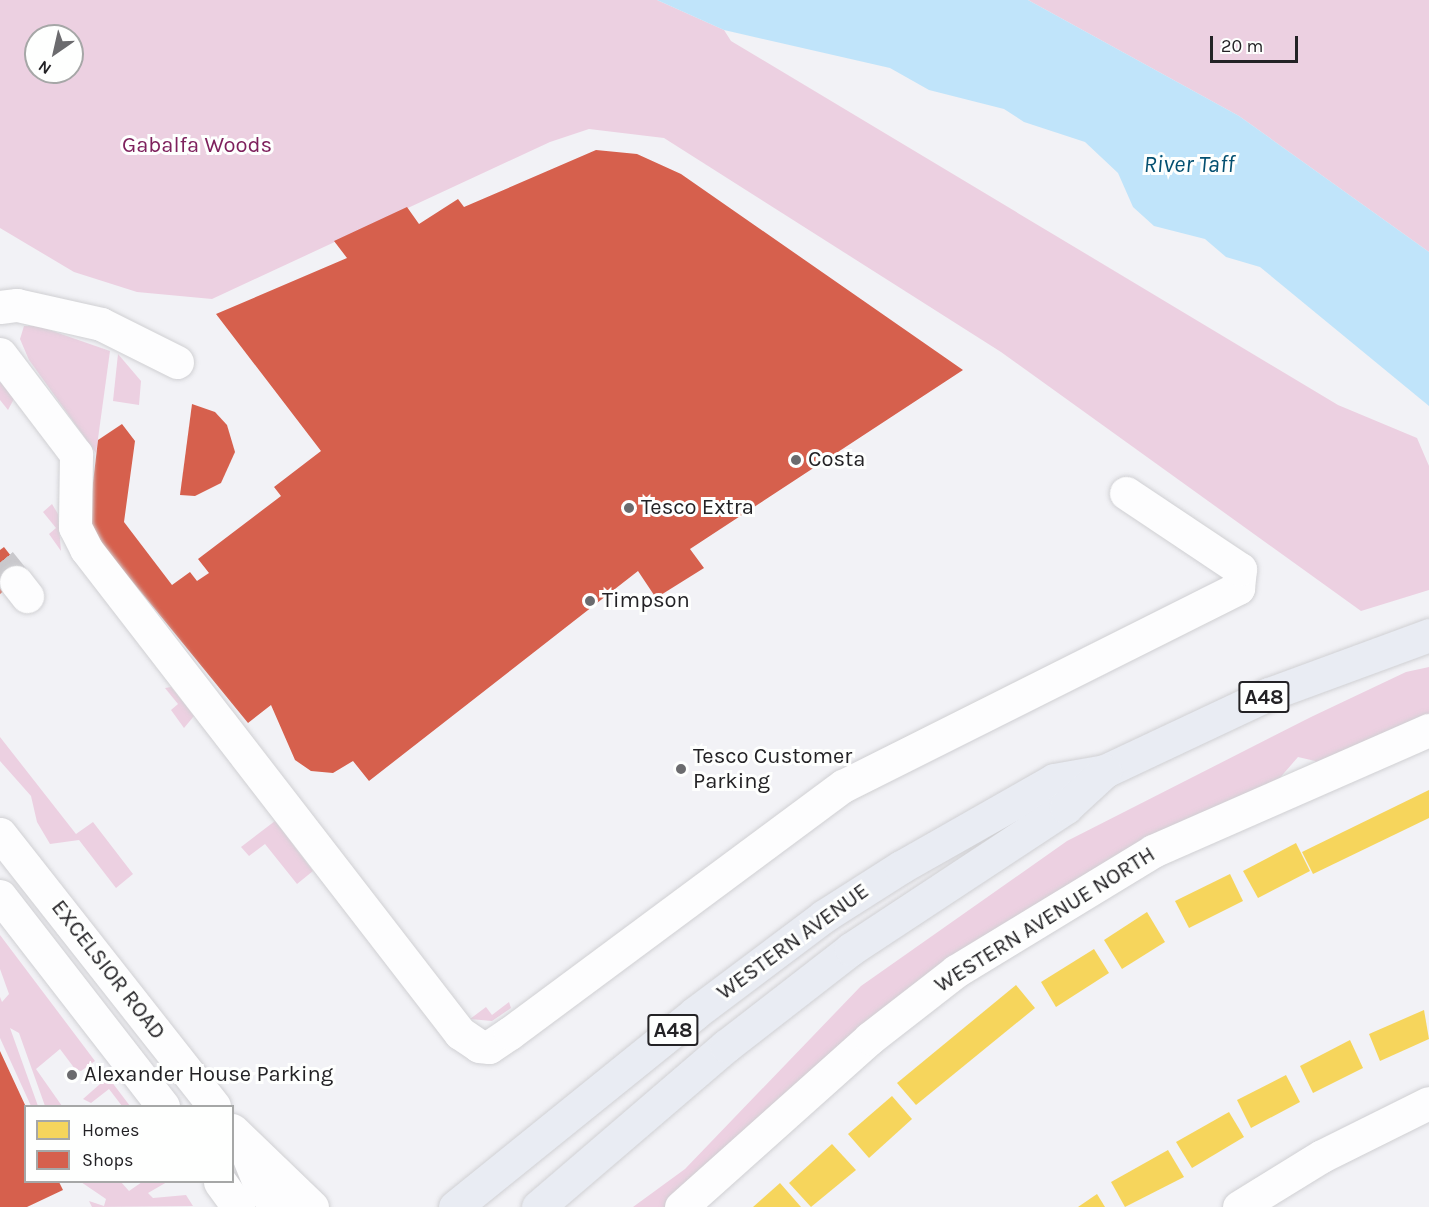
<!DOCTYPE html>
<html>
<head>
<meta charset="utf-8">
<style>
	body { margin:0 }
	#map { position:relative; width:1429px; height:1207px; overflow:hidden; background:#f2f2f6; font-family:Karla,sans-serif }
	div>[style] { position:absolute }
	.green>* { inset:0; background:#ecd0e1 }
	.water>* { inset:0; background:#c0e4fa }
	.homes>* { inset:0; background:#f6d55c }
	.shops>* { inset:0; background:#d6604d }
	.minor-tunnel>* { height:33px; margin-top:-16.5px; transform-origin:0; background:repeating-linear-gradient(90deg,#c9c8cc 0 33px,transparent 0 49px) }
	.roads { filter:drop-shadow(0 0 2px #d0d0d3) drop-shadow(0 0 2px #d0d0d3) }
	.minor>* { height:33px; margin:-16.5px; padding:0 16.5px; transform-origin:16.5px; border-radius:16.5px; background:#fdfdfe }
	.highway>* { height:33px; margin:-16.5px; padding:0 16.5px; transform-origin:16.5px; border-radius:16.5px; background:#e9ecf3 }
	.dots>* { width:16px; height:16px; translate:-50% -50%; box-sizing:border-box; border:3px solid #fefffe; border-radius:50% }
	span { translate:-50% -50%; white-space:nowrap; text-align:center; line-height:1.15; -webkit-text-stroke:6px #fefffe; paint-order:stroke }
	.shield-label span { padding:2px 4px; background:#fefffe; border:2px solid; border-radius:4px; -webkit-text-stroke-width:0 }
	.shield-label { font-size:21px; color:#232225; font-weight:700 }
	.park-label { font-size:22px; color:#7e215d }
	.poi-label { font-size:22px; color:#232225 }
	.left { translate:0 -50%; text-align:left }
	.street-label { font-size:22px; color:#232225 }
	.water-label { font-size:24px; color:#045071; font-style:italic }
	.legend { position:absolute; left:24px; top:1105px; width:210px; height:78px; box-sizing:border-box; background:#fefffe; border:2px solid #a6a7a7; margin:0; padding:8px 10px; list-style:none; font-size:18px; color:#232225 }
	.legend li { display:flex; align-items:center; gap:12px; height:30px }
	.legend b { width:30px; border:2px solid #a6a7a7 }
	.north { position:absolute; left:24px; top:24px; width:60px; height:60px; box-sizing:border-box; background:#fefffe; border:2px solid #a6a7a7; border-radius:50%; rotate:214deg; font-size:16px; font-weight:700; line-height:24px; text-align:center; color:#232225 }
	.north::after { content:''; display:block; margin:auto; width:21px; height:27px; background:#6b6b6e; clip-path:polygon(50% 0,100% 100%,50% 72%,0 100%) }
	.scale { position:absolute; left:1210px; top:36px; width:88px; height:27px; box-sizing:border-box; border:3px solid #232225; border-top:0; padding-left:8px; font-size:18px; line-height:21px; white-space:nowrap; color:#232225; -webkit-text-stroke:4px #fefffe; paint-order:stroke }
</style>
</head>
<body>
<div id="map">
	<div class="green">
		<div style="clip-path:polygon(evenodd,0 0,657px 0,724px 30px,731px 41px,1338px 405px,1417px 438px,1429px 466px,1429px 590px,1361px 611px,1001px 352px,664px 138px,589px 129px,550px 142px,212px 299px,137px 292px,74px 272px,0 228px,0 0,36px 36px,72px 36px,72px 72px,36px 72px,36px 36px)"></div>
		<div style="clip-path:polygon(1028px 0,1429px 0,1429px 252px,1239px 116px)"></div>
		<div style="clip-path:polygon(24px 326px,38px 326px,110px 351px,96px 453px,29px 360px,20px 339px)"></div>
		<div style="clip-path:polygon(118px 354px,141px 381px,139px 405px,113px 401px)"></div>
		<div style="clip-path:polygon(0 382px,15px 397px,8px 410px,0 400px)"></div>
		<div style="clip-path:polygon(52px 504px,58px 514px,61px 551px,49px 534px,56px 528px,43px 512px)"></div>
		<div style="clip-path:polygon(1429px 667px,1429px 745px,1328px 777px,1315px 761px,1298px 757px,1265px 795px,1122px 860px,676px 1207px,633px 1207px,685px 1169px,861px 986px,1067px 841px,1311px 717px,1406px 672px)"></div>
		<div style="clip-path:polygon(171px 687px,194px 716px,184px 728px,171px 710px,178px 704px,165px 688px)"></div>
		<div style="clip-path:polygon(0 737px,76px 834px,93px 822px,133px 874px,116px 888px,79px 840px,50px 844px,37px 822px,31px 796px,0 761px)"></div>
		<div style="clip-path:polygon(275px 821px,313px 871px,297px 884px,265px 844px,249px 856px,241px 847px)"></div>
		<div style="clip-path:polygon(0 935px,95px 1061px,81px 1071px,75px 1069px,60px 1049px,36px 1069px,62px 1106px,45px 1106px,19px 1033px,10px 1028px,38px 1106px,31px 1106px,0 1038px,0 997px,2px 1002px,9px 994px,0 969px)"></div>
		<div style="clip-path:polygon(509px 1002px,511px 1008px,492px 1021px,470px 1019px,486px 1007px,492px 1015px)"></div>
		<div style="clip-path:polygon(108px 1077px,130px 1106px,122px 1106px,109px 1089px,91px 1103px,83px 1099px)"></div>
		<div style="clip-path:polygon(81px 1182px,121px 1182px,129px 1191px,142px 1182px,167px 1182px,148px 1193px,153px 1198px,186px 1195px,193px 1206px,92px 1207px,89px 1201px,104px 1206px,106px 1199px)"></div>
	</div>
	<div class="water">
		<div style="clip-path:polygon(657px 0,1028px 0,1239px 116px,1429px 252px,1429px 406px,1260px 267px,1226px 257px,1205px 239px,1154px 226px,1133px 207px,1118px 173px,1085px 142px,1024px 122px,1004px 109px,929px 90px,890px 68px,724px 30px)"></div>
	</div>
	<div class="homes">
		<div style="clip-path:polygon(1429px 790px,1429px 818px,1313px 874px,1302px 852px)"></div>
		<div style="clip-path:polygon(1296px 843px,1310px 871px,1258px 898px,1243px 871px)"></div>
		<div style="clip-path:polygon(1230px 874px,1243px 901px,1189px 928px,1175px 901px)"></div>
		<div style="clip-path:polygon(1147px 912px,1165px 942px,1122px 969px,1104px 940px)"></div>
		<div style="clip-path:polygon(1094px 949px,1109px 973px,1056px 1007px,1041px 982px)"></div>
		<div style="clip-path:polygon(1016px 985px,1035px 1008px,916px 1105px,897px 1083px)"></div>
		<div style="clip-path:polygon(1424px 1010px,1429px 1039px,1380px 1061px,1369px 1034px)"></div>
		<div style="clip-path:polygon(1350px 1040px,1363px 1068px,1313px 1093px,1300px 1066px)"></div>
		<div style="clip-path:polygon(1286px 1075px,1300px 1102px,1251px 1128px,1237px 1100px)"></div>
		<div style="clip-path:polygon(892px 1096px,912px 1119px,869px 1158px,848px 1134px)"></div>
		<div style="clip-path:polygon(1229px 1112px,1244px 1137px,1192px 1168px,1176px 1142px)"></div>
		<div style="clip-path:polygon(832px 1144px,856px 1170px,811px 1207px,789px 1183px)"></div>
		<div style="clip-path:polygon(1168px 1150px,1184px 1177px,1125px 1207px,1111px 1182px)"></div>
		<div style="clip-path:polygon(780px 1183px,801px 1207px,753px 1207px)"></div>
		<div style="clip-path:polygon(1097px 1194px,1105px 1207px,1078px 1207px)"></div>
	</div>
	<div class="shops">
		<div style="clip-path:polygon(596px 150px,637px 154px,681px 174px,963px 370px,690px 549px,704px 568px,656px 598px,638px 571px,369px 781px,353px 761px,333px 773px,311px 771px,295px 760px,271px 705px,248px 723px,96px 537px,89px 517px,98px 440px,122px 424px,135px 441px,124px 522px,172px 585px,190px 572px,197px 581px,209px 573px,198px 559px,281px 496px,274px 487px,321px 451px,216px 314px,347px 258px,334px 241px,407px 207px,419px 224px,458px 199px,464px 207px)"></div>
		<div style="clip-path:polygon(192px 404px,215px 412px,227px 425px,235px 452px,221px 483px,195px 496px,180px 495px)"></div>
		<div style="clip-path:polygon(4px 547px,25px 574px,0 594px,0 550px)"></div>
		<div style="clip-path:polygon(0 1051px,26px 1107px,26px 1182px,59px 1182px,63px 1190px,27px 1207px,0 1207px)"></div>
	</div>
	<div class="minor-tunnel">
		<div style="left:0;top:562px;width:26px;rotate:51deg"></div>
	</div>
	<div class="roads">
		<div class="minor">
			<div style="left:0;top:307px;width:17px;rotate:-7deg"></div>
			<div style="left:17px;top:305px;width:86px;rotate:12.7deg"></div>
			<div style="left:101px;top:324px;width:85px;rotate:26.6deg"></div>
			<div style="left:0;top:354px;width:126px;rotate:52.8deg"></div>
			<div style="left:76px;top:454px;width:73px;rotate:90.8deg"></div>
			<div style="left:75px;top:527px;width:25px;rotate:63deg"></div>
			<div style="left:86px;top:549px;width:612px;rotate:52.31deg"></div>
			<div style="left:460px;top:1033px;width:23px;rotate:34deg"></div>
			<div style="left:479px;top:1046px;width:10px;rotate:6deg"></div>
			<div style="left:489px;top:1047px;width:25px;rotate:-34deg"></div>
			<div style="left:510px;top:1033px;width:415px;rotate:-36.6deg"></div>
			<div style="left:843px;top:786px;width:442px;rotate:-26.6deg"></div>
			<div style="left:1238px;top:588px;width:19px;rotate:-84deg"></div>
			<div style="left:1240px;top:569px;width:137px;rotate:-146.3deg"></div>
			<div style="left:16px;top:582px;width:18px;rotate:52deg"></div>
			<div style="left:0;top:834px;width:346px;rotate:51.8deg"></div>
			<div style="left:0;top:896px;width:266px;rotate:52.2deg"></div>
			<div style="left:232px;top:1130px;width:111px;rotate:43.9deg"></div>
			<div style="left:243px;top:1143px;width:43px;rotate:68.2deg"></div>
			<div style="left:259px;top:1183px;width:29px;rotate:55deg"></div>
			<div style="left:220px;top:1182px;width:31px;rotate:54deg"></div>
			<div style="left:681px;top:1207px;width:254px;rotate:-41.8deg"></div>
			<div style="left:870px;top:1038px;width:109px;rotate:-37.9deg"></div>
			<div style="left:956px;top:971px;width:231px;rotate:-31.3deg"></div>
			<div style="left:1153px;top:851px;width:301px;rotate:-23.7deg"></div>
			<div style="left:1239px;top:1207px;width:97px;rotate:-31.6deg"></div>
			<div style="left:1322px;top:1156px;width:119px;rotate:-26.4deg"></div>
		</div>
		<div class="highway">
			<div style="left:455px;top:1207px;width:309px;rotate:-38.9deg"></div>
			<div style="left:695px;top:1013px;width:161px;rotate:-36.9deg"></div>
			<div style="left:824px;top:916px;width:91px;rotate:-32.5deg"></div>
			<div style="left:901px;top:867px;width:176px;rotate:-29.6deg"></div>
			<div style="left:1054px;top:780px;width:52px;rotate:-10deg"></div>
			<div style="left:1105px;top:771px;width:181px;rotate:-25.2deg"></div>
			<div style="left:1269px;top:694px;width:171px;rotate:-20.2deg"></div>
			<div style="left:538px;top:1207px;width:248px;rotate:-40.6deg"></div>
			<div style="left:726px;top:1046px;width:158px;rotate:-37.8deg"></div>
			<div style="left:851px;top:949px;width:258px;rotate:-33.4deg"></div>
			<div style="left:1066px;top:807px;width:53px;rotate:-42.7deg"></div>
		</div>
	</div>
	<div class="dots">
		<div style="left:796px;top:460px;background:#6b6b6e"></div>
		<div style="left:629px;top:508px;background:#6b6b6e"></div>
		<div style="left:590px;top:601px;background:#6b6b6e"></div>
		<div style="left:681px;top:769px;background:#6b6b6e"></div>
		<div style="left:72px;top:1075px;background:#6b6b6e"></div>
	</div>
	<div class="shield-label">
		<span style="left:1264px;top:697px">A48</span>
		<span style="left:673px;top:1030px">A48</span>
	</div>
	<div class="park-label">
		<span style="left:197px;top:146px">Gabalfa Woods</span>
	</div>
	<div class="poi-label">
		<span class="left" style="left:808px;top:460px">Costa</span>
		<span class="left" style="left:641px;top:508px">Tesco Extra</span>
		<span class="left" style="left:602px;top:601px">Timpson</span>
		<span class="left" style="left:693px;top:769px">Tesco Customer<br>Parking</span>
		<span class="left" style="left:84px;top:1075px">Alexander House Parking</span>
	</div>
	<div class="street-label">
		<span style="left:1045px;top:920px;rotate:-32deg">WESTERN AVENUE NORTH</span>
		<span style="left:793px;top:942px;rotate:-36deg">WESTERN AVENUE</span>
		<span style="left:108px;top:970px;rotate:52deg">EXCELSIOR ROAD</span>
	</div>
	<div class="water-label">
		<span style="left:1189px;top:165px">River Taff</span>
	</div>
	<ul class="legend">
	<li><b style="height:16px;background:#f6d55c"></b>Homes</li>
	<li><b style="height:16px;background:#d6604d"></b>Shops</li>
	</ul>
	<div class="north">N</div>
	<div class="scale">20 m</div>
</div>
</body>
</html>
